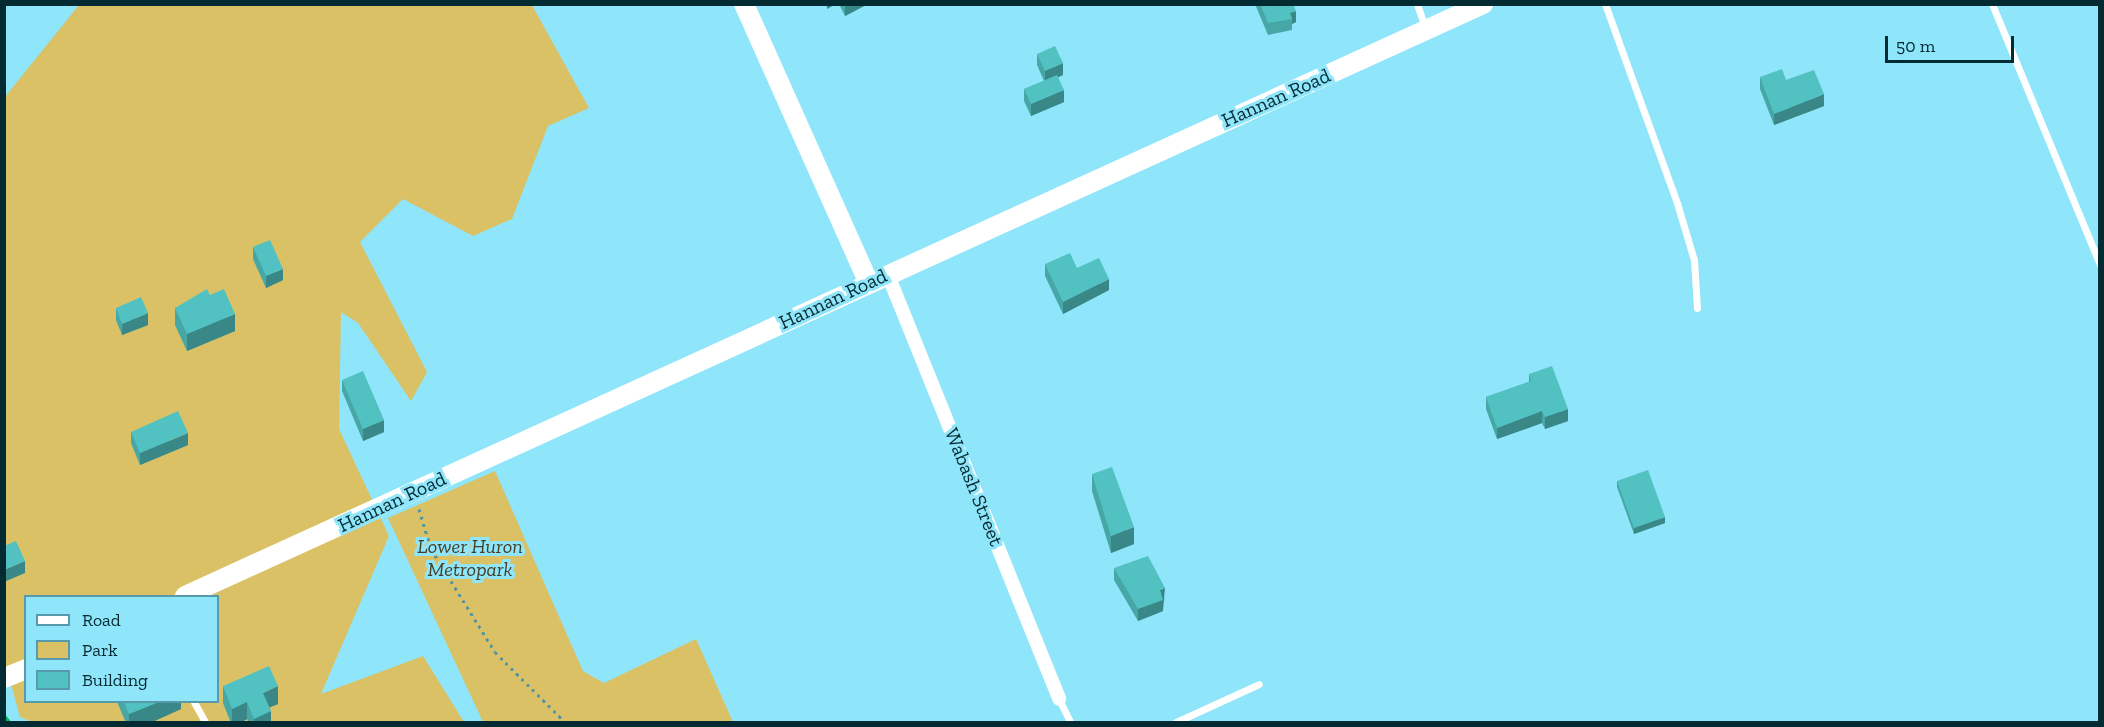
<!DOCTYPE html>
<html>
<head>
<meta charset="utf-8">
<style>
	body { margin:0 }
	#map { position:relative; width:2104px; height:727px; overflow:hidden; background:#8fe5f9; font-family:"Zilla Slab",serif }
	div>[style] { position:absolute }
	.green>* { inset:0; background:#dac165 }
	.stream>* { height:5px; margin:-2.5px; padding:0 2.5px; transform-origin:2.5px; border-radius:2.5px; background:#08b869 }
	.path>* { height:3px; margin-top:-1.5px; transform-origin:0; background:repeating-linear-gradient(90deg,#5394a3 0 3px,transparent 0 7.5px) }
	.lane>* { height:7px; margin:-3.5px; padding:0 3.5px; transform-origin:3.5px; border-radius:3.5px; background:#fff }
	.street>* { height:14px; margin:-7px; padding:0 7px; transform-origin:7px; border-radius:7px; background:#fff }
	.secondary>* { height:20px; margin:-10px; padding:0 10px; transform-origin:10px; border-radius:10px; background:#fff }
	.wall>* { inset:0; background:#46a7a6 }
	.shaded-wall>* { inset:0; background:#398887 }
	.building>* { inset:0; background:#51c2c1 }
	span { translate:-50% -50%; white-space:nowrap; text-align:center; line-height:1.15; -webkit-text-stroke:6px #8fe5f9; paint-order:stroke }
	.street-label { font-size:20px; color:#042a32 }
	.park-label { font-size:20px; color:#463f26; font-style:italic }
	.frame { position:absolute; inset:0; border:6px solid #042a32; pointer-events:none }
	.legend { position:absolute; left:24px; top:595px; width:195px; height:108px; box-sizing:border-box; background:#8fe5f9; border:2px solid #579aa9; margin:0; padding:8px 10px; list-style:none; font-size:18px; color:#042a32 }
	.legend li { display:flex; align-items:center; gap:12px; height:30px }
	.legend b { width:30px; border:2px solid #579aa9 }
	.scale { position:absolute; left:1885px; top:36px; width:129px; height:27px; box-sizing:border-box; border:3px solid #042a32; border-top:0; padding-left:8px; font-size:18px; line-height:21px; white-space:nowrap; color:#042a32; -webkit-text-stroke:4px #8fe5f9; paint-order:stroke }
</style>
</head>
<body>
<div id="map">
	<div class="green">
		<div style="clip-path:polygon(evenodd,79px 5px,532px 5px,589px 108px,548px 126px,512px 219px,473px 236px,403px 199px,360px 242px,427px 372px,411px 401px,358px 323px,341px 312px,339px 429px,389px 536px,321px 694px,423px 656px,464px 722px,32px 722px,20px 717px,4px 659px,4px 98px,79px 5px,26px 596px,218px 596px,218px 702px,26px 702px,26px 596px)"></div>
		<div style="clip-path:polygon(495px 471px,583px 671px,604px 683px,696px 639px,733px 722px,483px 722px,388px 518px)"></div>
	</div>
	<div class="stream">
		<div style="left:4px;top:717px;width:6px;rotate:51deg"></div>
	</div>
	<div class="path">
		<div style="left:419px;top:509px;width:42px;rotate:73.3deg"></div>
		<div style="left:431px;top:549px;width:121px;rotate:58.1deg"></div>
		<div style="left:495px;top:652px;width:99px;rotate:45deg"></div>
	</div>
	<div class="lane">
		<div style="left:1417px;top:4px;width:24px;rotate:71deg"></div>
		<div style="left:1605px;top:4px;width:212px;rotate:70.1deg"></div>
		<div style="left:1677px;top:203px;width:59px;rotate:73.4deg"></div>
		<div style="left:1694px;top:260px;width:48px;rotate:86.4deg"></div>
		<div style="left:1992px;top:4px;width:282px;rotate:67.5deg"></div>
		<div style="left:1059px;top:699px;width:25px;rotate:64deg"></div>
		<div style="left:194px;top:702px;width:23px;rotate:61deg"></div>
		<div style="left:1176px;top:722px;width:91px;rotate:-24.6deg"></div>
	</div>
	<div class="street">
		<div style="left:888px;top:275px;width:457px;rotate:68deg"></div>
	</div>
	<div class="secondary">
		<div style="left:744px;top:4px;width:306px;rotate:65.9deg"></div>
		<div style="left:185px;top:596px;width:1427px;rotate:-24.52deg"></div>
		<div style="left:4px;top:678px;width:24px;rotate:-22deg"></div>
	</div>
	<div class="wall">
		<div style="clip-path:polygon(839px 4px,866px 4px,866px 5px,845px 16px)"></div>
		<div style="clip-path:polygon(1255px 4px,1293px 4px,1296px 22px,1292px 24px,1292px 30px,1268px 35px)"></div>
		<div style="clip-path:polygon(1037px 54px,1063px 75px,1058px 77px,1064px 102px,1031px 116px,1024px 101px,1024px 89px,1044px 81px,1037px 65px)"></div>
		<div style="clip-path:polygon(1760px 77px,1824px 106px,1774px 125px,1760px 89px)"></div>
		<div style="clip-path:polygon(253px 247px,283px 280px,266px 288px,253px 259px)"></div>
		<div style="clip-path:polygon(1045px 264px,1077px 268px,1109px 290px,1063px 314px,1045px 276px)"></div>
		<div style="clip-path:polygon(210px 295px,235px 331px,187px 351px,175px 325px,175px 308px)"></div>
		<div style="clip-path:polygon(116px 308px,148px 325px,122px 335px,116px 320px)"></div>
		<div style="clip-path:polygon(1529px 374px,1568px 421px,1545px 429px,1542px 423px,1497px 439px,1486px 409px,1486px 397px,1529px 382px)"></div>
		<div style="clip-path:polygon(342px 380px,384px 432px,363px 441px,342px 391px)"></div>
		<div style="clip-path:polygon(131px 432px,188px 445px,140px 465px,131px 443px)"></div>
		<div style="clip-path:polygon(1092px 474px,1134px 544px,1111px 553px,1092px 491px)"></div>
		<div style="clip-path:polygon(1617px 481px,1665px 523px,1634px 534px,1617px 487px)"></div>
		<div style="clip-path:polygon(1114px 568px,1165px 600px,1163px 600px,1163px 611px,1138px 621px,1114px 580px)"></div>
		<div style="clip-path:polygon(223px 686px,278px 704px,270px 707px,271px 723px,249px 723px,247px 719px,240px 723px,231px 723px,223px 703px)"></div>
		<div style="clip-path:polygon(118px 702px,181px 702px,181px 709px,150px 723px,126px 723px,118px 704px)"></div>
	</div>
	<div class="shaded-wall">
		<div style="clip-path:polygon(827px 4px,836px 4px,827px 9px)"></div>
		<div style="clip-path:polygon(845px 4px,866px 4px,866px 5px,845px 16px)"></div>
		<div style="clip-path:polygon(1296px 11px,1296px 22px,1292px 24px,1292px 19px,1290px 13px)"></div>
		<div style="clip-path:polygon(1063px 63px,1063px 75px,1045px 83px,1045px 71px)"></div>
		<div style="clip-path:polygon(1064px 90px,1064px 102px,1031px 116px,1031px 104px)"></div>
		<div style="clip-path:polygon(1824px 94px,1824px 106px,1774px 125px,1774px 114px)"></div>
		<div style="clip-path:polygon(283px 269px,283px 280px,266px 288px,266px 276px)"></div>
		<div style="clip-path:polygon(1109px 279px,1109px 290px,1063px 314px,1063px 302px)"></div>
		<div style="clip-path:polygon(148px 313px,148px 325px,122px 335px,122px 324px)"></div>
		<div style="clip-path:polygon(235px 314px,235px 331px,187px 351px,187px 334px)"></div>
		<div style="clip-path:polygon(1568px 409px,1568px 421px,1545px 429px,1545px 417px)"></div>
		<div style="clip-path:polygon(1542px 411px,1542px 423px,1497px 439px,1497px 428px)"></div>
		<div style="clip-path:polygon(384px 420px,384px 432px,363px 441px,363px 429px)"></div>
		<div style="clip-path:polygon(188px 433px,188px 445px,140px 465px,140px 453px)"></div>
		<div style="clip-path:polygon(1665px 517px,1665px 523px,1634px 534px,1634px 528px)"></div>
		<div style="clip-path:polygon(1134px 527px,1134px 544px,1111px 553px,1111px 536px)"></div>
		<div style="clip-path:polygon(25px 561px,25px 573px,4px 582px,4px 570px)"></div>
		<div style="clip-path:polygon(1165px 588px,1163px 611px,1138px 621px,1138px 609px,1160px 590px)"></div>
		<div style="clip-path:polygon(278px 686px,278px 704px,263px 710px,263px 693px)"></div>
		<div style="clip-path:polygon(159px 702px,181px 702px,181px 709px,150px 723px,129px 723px,129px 714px)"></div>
		<div style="clip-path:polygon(247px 702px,247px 719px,240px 723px,232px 723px,232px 709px)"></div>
		<div style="clip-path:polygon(271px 711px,271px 723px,254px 723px,254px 719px)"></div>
	</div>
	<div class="building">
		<div style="clip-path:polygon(1260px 4px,1293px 4px,1296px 11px,1290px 13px,1292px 19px,1268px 23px)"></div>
		<div style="clip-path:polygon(1055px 46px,1063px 63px,1045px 71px,1037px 54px)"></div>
		<div style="clip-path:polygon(1782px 69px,1786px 80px,1814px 70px,1824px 94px,1774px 114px,1760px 77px)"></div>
		<div style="clip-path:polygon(1057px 75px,1064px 90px,1031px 104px,1024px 89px)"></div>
		<div style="clip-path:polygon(270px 240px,283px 269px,266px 276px,253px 247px)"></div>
		<div style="clip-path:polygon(1070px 253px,1077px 268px,1099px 258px,1109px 279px,1063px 302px,1045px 264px)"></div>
		<div style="clip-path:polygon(207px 289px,210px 295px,224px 289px,235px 314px,187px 334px,175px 308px)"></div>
		<div style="clip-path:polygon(141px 297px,148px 313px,122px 324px,116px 308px)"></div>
		<div style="clip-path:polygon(1552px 366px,1568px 409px,1545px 417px,1542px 411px,1497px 428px,1486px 397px,1531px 381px,1529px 374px)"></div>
		<div style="clip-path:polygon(363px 371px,384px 420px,363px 429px,342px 380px)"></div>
		<div style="clip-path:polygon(178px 411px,188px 433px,140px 453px,131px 432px)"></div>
		<div style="clip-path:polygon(1112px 467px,1134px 527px,1111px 536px,1092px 474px)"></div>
		<div style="clip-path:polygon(1648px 470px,1665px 517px,1634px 528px,1617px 481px)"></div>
		<div style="clip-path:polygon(16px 541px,25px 561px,4px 570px,4px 546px)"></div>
		<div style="clip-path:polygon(1148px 556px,1165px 588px,1160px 590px,1163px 600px,1138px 609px,1114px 568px)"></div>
		<div style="clip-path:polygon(269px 666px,278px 686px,263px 693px,271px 711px,254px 719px,247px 702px,232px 709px,223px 686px)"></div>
		<div style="clip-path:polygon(124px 702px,159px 702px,129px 714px)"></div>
	</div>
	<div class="street-label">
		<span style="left:1276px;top:98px;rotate:-24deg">Hannan Road</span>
		<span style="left:833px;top:299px;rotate:-25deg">Hannan Road</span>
		<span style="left:974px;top:487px;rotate:68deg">Wabash Street</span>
		<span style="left:392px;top:502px;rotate:-25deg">Hannan Road</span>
	</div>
	<div class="park-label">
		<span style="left:470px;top:558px">Lower Huron<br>Metropark</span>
	</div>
	<div class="frame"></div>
	<ul class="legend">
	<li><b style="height:8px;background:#fff"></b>Road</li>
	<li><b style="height:16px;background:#dac165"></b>Park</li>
	<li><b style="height:16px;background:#51c2c1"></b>Building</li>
	</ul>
	<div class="scale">50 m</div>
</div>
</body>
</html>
